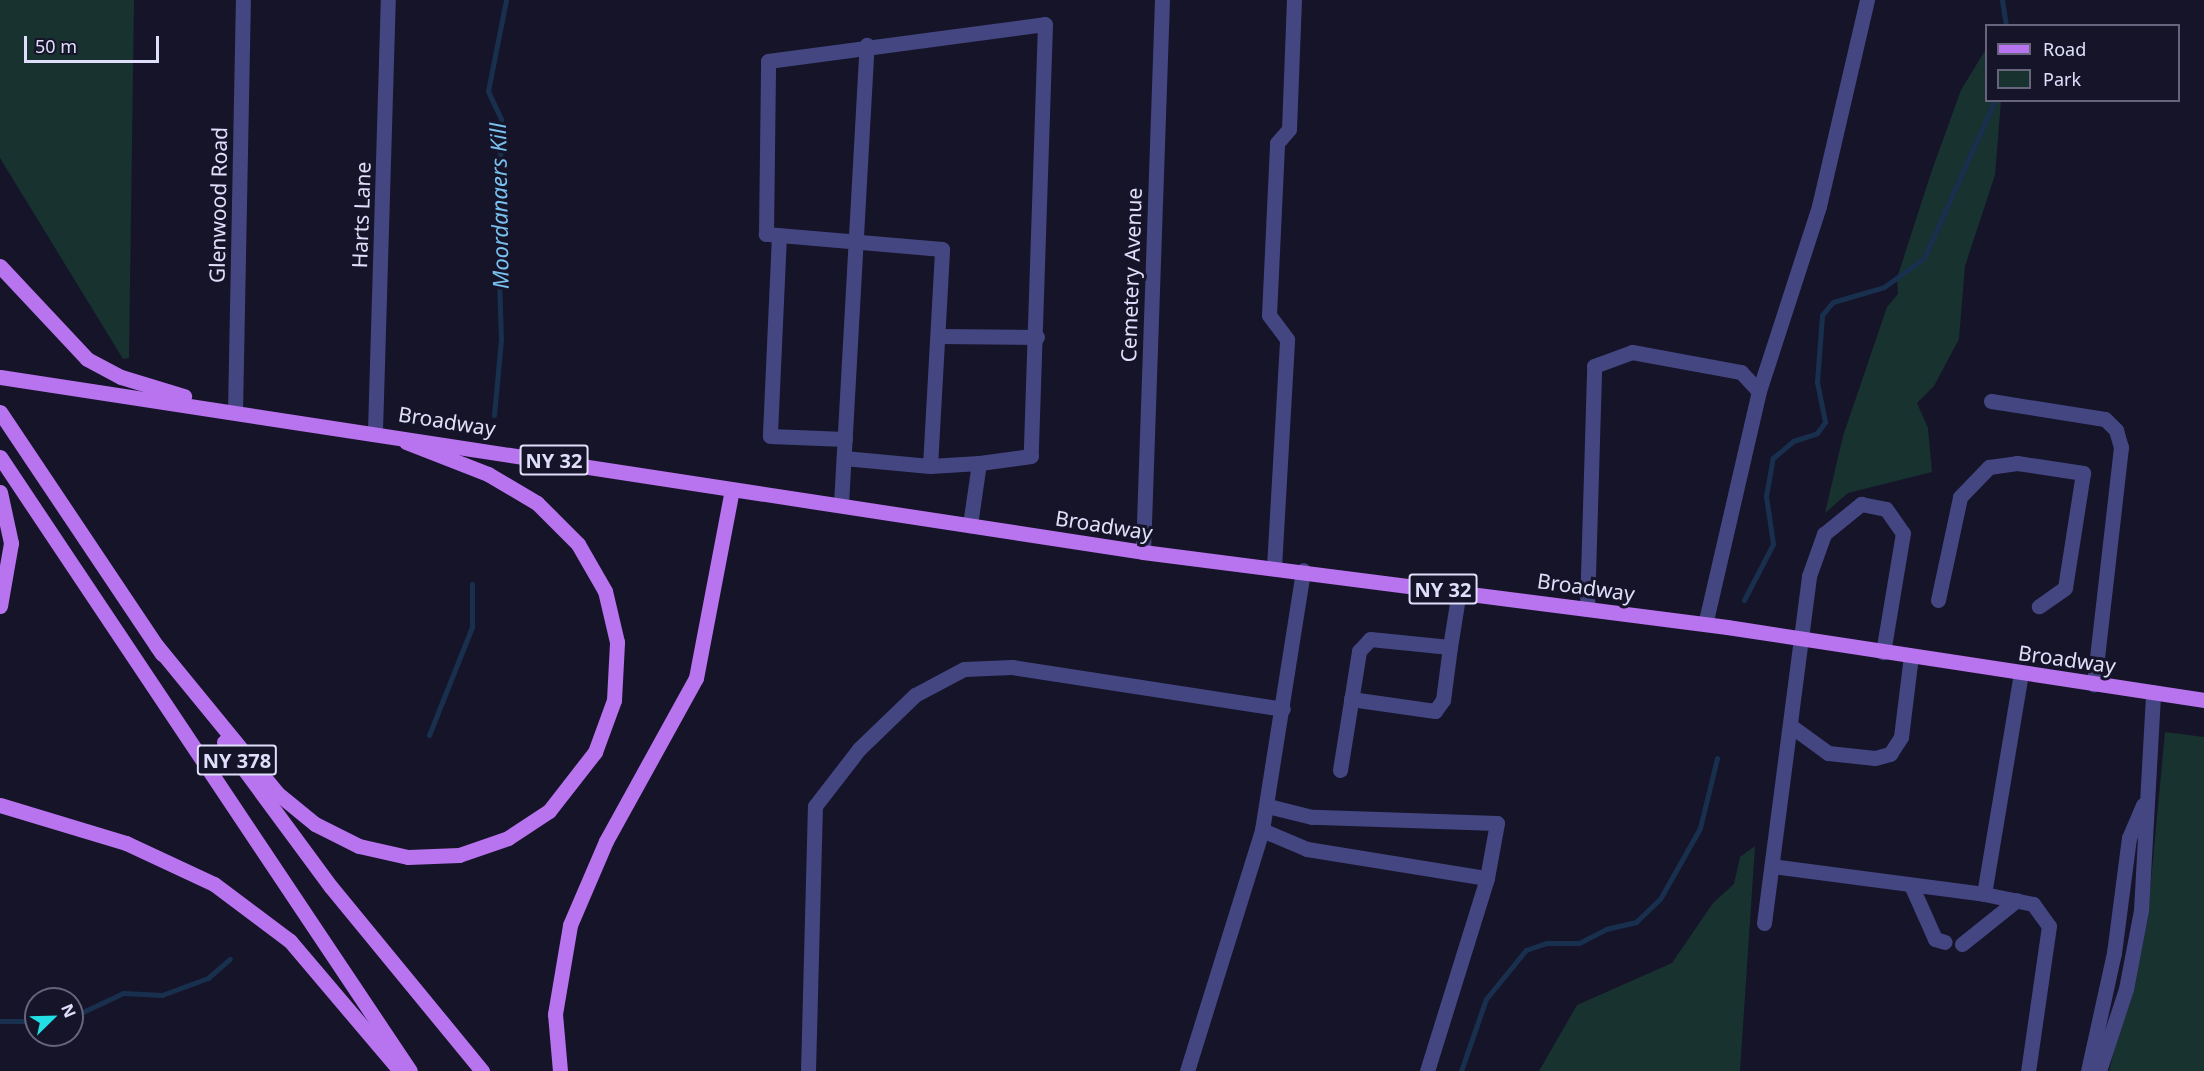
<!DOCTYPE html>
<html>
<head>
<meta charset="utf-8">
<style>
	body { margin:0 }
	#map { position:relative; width:2204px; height:1071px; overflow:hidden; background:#161429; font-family:"Noto Sans",sans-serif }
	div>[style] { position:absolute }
	.green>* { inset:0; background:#17322f }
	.stream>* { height:5px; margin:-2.5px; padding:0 2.5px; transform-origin:2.5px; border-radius:2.5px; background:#18304e }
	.minor>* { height:15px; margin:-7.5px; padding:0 7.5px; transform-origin:7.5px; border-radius:7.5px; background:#444682 }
	.major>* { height:15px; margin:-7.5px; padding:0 7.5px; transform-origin:7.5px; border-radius:7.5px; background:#b873ef }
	span { translate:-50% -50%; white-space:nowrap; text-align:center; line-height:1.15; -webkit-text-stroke:6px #161429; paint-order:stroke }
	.shield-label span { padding:2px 4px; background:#161429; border:2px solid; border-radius:4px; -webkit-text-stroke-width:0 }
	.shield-label { font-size:20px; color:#e0dffb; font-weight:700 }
	.street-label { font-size:21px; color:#e0dffb }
	.water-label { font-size:22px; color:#79c1f0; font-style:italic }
	.legend { position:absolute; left:1985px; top:24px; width:195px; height:78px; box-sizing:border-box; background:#161429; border:2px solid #67657d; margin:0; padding:8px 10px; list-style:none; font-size:18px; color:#e0dffb }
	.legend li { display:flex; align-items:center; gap:12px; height:30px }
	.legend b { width:30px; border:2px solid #67657d }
	.north { position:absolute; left:24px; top:987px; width:60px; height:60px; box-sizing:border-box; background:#161429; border:2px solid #67657d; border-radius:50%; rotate:67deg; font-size:16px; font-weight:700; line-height:24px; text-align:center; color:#e0dffb }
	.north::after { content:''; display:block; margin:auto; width:21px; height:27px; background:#21dfe5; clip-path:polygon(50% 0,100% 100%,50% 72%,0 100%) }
	.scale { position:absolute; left:24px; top:36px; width:135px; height:27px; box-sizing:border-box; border:3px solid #e0dffb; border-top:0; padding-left:8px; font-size:18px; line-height:21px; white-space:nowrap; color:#e0dffb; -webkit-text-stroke:4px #161429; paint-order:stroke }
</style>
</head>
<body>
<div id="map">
	<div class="green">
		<div style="clip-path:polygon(0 0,134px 0,129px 358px,123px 359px,0 158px)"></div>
		<div style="clip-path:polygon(1986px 49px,1986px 100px,2001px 101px,1995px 175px,1965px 266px,1959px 339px,1934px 386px,1917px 403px,1928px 428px,1932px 472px,1848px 493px,1825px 513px,1843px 436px,1887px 307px,1898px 294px,1897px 278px,1932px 170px,1961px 90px)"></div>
		<div style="clip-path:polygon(2165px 732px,2204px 737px,2204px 1071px,2109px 1071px,2147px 922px)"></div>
		<div style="clip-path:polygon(1755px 846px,1740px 1071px,1539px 1071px,1577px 1005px,1672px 963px,1713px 903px,1734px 884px,1740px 857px)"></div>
	</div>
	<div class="stream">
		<div style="left:2002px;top:0;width:26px;rotate:81deg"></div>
		<div style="left:494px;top:415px;width:75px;rotate:-84.7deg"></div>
		<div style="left:501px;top:340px;width:148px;rotate:-91.9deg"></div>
		<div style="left:496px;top:192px;width:54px;rotate:-83.7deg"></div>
		<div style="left:502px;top:138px;width:19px;rotate:-93deg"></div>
		<div style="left:501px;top:119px;width:31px;rotate:-115deg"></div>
		<div style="left:488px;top:91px;width:93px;rotate:-78.8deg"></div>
		<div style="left:1744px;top:600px;width:63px;rotate:-62.6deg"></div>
		<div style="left:1773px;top:544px;width:49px;rotate:-98.3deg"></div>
		<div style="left:1766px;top:496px;width:39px;rotate:-80deg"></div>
		<div style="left:1773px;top:458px;width:26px;rotate:-40deg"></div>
		<div style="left:1793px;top:441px;width:25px;rotate:-18deg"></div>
		<div style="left:1817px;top:433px;width:14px;rotate:-54deg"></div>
		<div style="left:1825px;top:422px;width:41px;rotate:-101.3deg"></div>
		<div style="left:1817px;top:382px;width:67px;rotate:-85.7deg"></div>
		<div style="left:1822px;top:315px;width:17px;rotate:-50deg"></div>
		<div style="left:1833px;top:302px;width:53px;rotate:-16.4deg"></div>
		<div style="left:1884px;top:287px;width:49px;rotate:-35.9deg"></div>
		<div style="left:1924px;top:258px;width:173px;rotate:-65.8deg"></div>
		<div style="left:429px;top:735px;width:116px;rotate:-68.3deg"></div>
		<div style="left:472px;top:627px;width:43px;rotate:-90deg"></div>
		<div style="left:72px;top:1017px;width:56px;rotate:-25.2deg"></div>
		<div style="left:123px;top:993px;width:39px;rotate:3deg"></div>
		<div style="left:162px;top:995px;width:49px;rotate:-20.3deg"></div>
		<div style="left:208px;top:978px;width:29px;rotate:-41deg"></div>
		<div style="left:0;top:1021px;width:36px"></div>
		<div style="left:1461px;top:1071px;width:76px;rotate:-70.9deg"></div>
		<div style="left:1486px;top:999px;width:63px;rotate:-50.8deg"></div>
		<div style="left:1526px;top:950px;width:21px;rotate:-19deg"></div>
		<div style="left:1546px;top:943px;width:33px"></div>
		<div style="left:1579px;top:943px;width:30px;rotate:-27deg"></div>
		<div style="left:1606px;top:929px;width:31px;rotate:-13deg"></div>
		<div style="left:1636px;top:922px;width:33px;rotate:-44deg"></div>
		<div style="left:1660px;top:899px;width:81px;rotate:-60.6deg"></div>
		<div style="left:1700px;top:828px;width:72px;rotate:-76.3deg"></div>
	</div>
	<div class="minor">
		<div style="left:779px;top:235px;width:201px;rotate:92.6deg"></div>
		<div style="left:770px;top:436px;width:75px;rotate:2.3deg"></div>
		<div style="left:938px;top:336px;width:99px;rotate:0.6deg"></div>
		<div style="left:1759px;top:391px;width:194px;rotate:-72deg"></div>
		<div style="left:1819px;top:206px;width:212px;rotate:-76.9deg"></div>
		<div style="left:1991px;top:401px;width:115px;rotate:9deg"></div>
		<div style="left:2105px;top:419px;width:16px;rotate:45deg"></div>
		<div style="left:2116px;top:430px;width:18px;rotate:74deg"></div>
		<div style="left:2121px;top:447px;width:239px;rotate:96.5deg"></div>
		<div style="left:235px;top:412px;width:412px;rotate:-88.9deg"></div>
		<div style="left:375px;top:431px;width:431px;rotate:-88.3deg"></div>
		<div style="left:844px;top:458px;width:86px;rotate:5.3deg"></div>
		<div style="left:930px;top:466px;width:49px;rotate:-3.5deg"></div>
		<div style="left:979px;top:463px;width:63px;rotate:98.3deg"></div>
		<div style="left:930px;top:466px;width:217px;rotate:-86.8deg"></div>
		<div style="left:942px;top:249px;width:177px;rotate:-175.1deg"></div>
		<div style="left:766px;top:234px;width:173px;rotate:-89.3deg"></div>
		<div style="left:768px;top:61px;width:279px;rotate:-7.6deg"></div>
		<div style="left:1045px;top:24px;width:432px;rotate:91.9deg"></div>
		<div style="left:1031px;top:456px;width:52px;rotate:172.3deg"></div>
		<div style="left:841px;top:504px;width:460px;rotate:-86.8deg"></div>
		<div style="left:1143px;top:552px;width:552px;rotate:-88.03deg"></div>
		<div style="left:1274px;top:567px;width:228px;rotate:-86.7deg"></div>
		<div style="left:1287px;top:339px;width:30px;rotate:-127deg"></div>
		<div style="left:1269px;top:315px;width:172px;rotate:-87.3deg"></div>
		<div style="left:1277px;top:143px;width:18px;rotate:-49deg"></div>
		<div style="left:1289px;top:129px;width:129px;rotate:-87.8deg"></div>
		<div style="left:1938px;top:600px;width:105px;rotate:-77.9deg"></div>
		<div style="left:1960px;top:497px;width:42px;rotate:-46deg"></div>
		<div style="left:1989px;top:467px;width:28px;rotate:-8deg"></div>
		<div style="left:2017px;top:463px;width:67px;rotate:8.6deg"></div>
		<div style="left:2083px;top:473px;width:116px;rotate:98.9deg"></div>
		<div style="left:2065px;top:588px;width:32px;rotate:145deg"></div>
		<div style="left:1587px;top:609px;width:243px;rotate:-88.3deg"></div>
		<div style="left:1594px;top:366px;width:40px;rotate:-20.2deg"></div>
		<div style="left:1632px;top:352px;width:111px;rotate:10.4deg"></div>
		<div style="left:1741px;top:372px;width:26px;rotate:47deg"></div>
		<div style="left:1759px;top:391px;width:239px;rotate:103deg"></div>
		<div style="left:2021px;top:673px;width:224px;rotate:99.5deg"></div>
		<div style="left:1984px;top:894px;width:50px;rotate:11.5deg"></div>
		<div style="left:2033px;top:904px;width:27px;rotate:54deg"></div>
		<div style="left:2049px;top:926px;width:147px;rotate:98.2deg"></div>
		<div style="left:1351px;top:699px;width:85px;rotate:8.1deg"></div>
		<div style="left:1435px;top:711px;width:14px;rotate:-54deg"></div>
		<div style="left:1443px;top:700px;width:53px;rotate:-82.5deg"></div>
		<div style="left:1791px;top:726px;width:46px;rotate:36.1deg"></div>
		<div style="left:1828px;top:753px;width:47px;rotate:6.1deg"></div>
		<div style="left:1875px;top:758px;width:16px;rotate:-15deg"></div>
		<div style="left:1890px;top:754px;width:20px;rotate:-57deg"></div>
		<div style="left:1901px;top:737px;width:82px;rotate:-83deg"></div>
		<div style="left:1340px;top:770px;width:121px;rotate:-80.9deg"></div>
		<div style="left:1359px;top:651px;width:16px;rotate:-47deg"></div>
		<div style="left:1370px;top:639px;width:80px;rotate:5.7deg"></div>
		<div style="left:1450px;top:647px;width:57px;rotate:-80.9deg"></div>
		<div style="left:1262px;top:830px;width:49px;rotate:22.9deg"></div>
		<div style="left:1307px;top:849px;width:182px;rotate:9.2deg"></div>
		<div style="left:1487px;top:878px;width:56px;rotate:-79.7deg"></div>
		<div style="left:1497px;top:823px;width:185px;rotate:-178.1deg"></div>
		<div style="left:1312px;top:817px;width:45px;rotate:-166deg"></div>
		<div style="left:1772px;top:866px;width:214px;rotate:7.5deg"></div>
		<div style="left:1911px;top:885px;width:59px;rotate:66deg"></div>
		<div style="left:1935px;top:939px;width:10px;rotate:17deg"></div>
		<div style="left:1764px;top:923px;width:350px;rotate:-82.6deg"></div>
		<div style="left:1809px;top:576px;width:45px;rotate:-70.3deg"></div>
		<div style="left:1824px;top:534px;width:48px;rotate:-39deg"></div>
		<div style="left:1861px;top:504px;width:25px;rotate:11deg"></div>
		<div style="left:1886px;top:509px;width:29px;rotate:55deg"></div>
		<div style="left:1903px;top:533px;width:121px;rotate:99.5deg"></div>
		<div style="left:1962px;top:944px;width:70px;rotate:-38.7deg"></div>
		<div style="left:808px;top:1071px;width:265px;rotate:-88.5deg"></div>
		<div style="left:815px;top:806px;width:72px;rotate:-52.3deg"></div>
		<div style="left:859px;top:749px;width:78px;rotate:-44deg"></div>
		<div style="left:915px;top:695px;width:55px;rotate:-28deg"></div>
		<div style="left:964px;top:669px;width:48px;rotate:-2.4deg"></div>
		<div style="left:1012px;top:667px;width:274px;rotate:8.8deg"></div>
		<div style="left:1187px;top:1071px;width:252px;rotate:-72.7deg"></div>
		<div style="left:1262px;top:830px;width:263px;rotate:-81deg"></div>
		<div style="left:1427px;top:1071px;width:202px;rotate:-72.7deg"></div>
		<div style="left:2088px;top:1071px;width:121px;rotate:-77.6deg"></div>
		<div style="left:2114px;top:953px;width:116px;rotate:-82.6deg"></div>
		<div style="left:2129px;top:838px;width:36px;rotate:-67deg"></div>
		<div style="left:2099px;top:1071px;width:86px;rotate:-71.8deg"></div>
		<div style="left:2126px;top:989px;width:80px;rotate:-79.2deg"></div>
		<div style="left:2141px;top:910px;width:218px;rotate:-86.8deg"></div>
	</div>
	<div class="major">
		<div style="left:0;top:266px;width:127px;rotate:46.9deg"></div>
		<div style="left:87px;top:359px;width:38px;rotate:28deg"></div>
		<div style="left:121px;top:377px;width:66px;rotate:16.8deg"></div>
		<div style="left:0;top:377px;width:1156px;rotate:8.7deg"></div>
		<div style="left:1143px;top:552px;width:589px;rotate:7.32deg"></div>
		<div style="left:1727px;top:627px;width:483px;rotate:8.7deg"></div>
		<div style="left:0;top:412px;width:291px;rotate:56.2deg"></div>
		<div style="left:0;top:457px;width:738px;rotate:56.27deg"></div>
		<div style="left:0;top:492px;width:52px;rotate:77.8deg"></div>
		<div style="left:11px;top:543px;width:64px;rotate:99.9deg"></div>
		<div style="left:156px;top:645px;width:191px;rotate:50.7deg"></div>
		<div style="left:277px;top:793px;width:49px;rotate:39.2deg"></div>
		<div style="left:315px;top:824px;width:49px;rotate:26.6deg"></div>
		<div style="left:359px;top:846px;width:50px;rotate:12.7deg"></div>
		<div style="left:408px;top:857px;width:51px;rotate:-2.2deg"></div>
		<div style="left:459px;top:855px;width:52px;rotate:-19.1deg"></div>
		<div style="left:508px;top:838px;width:49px;rotate:-33.4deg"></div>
		<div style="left:549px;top:811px;width:75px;rotate:-52.1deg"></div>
		<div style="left:595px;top:752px;width:55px;rotate:-69.9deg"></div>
		<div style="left:614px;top:700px;width:58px;rotate:-87deg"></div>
		<div style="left:617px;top:642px;width:52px;rotate:-103.2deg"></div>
		<div style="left:605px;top:591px;width:54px;rotate:-119.9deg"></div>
		<div style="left:578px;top:544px;width:58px;rotate:-135deg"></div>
		<div style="left:537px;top:503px;width:57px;rotate:-149.4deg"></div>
		<div style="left:488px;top:474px;width:88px;rotate:-158.7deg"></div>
		<div style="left:224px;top:742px;width:180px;rotate:53.6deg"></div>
		<div style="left:331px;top:887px;width:238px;rotate:50.6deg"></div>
		<div style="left:0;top:805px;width:132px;rotate:16.8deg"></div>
		<div style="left:126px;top:843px;width:97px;rotate:25deg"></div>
		<div style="left:214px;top:884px;width:95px;rotate:36.9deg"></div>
		<div style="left:290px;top:941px;width:165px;rotate:49.7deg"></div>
		<div style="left:560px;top:1071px;width:57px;rotate:-95deg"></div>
		<div style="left:555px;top:1014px;width:90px;rotate:-80.4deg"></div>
		<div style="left:570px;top:925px;width:91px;rotate:-66.8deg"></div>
		<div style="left:606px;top:841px;width:186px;rotate:-61.1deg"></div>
		<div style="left:696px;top:678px;width:191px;rotate:-79.2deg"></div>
	</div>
	<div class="shield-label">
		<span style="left:554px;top:460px">NY 32</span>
		<span style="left:1443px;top:589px">NY 32</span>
		<span style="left:237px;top:760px">NY 378</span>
	</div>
	<div class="street-label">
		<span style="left:218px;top:205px;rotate:-89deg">Glenwood Road</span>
		<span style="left:361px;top:215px;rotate:-88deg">Harts Lane</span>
		<span style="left:1131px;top:275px;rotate:-88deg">Cemetery Avenue</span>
		<span style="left:447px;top:421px;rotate:9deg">Broadway</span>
		<span style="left:1104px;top:525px;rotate:9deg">Broadway</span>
		<span style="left:1586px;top:587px;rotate:8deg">Broadway</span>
		<span style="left:2067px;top:659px;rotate:8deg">Broadway</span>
	</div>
	<div class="water-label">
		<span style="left:499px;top:206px;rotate:-91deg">Moordanaers Kill</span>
	</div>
	<ul class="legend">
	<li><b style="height:8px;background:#b873ef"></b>Road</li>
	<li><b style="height:16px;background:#17322f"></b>Park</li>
	</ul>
	<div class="north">N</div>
	<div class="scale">50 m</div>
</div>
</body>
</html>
